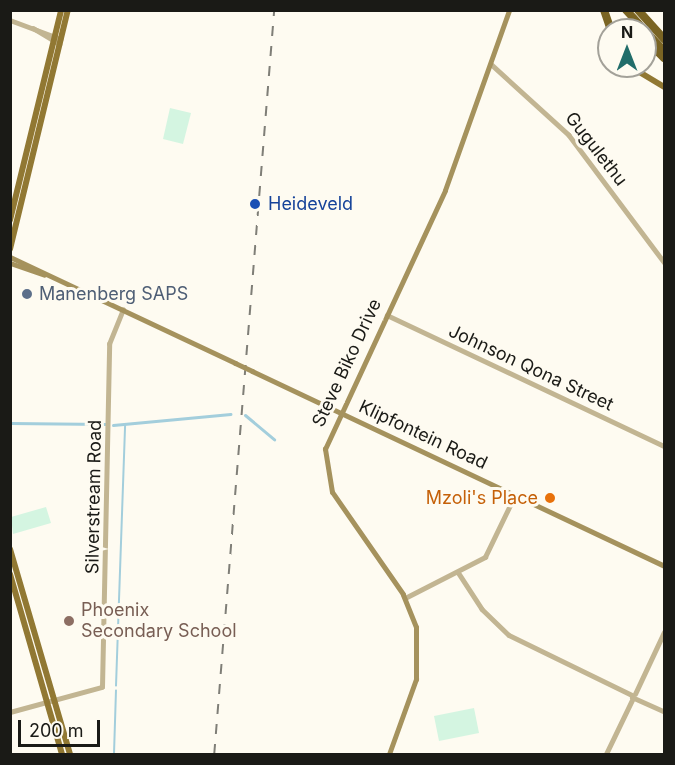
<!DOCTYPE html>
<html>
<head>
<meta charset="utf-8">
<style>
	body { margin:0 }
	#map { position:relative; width:675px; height:765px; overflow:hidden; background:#fefbf1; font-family:Inter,sans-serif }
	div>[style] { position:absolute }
	.green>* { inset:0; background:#d4f5e1 }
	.stream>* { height:1.5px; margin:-0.75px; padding:0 0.75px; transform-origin:0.75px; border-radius:0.75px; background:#a3cedc }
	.canal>* { height:3px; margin:-1.5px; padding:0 1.5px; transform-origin:1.5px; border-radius:1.5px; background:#a3cedc }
	.tertiary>* { height:4.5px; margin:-2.25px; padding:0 2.25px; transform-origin:2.25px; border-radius:2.25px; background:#c2b592 }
	.secondary>* { height:5px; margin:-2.5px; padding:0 2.5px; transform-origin:2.5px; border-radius:2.5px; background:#a5925d }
	.primary>* { height:6px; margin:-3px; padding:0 3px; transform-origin:3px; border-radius:3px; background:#917833 }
	.motorway>* { height:8px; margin:-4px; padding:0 4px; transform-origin:4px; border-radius:4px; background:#7a6423 }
	.rail>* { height:1.5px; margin-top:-0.75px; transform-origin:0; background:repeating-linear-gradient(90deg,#7f7e77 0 10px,transparent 0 20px) }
	.secondary-bridge>* { height:5px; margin:-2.5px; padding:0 2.5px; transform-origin:2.5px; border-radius:2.5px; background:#a5925d }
	.dots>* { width:16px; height:16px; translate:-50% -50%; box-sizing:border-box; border:3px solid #fefbf1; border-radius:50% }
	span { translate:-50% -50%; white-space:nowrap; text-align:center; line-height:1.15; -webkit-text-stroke:6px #fefbf1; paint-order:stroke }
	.street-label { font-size:18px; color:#1a1a16 }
	.transit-label { font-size:18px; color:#164399 }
	.left { translate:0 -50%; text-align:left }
	.service-label { font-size:18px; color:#4e5e75 }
	.food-label { font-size:18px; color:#c56008 }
	.right { translate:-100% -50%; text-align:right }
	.education-label { font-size:18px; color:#785e54 }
	.frame { position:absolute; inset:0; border:12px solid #1a1a16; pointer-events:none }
	.north { position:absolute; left:597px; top:18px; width:60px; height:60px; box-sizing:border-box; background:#fefbf1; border:2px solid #a3a199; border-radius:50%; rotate:0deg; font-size:16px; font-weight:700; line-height:24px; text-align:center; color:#1a1a16 }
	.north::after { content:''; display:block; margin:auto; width:21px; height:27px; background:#216d6a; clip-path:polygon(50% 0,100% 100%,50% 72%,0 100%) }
	.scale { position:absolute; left:18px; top:720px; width:82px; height:27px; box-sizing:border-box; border:3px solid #1a1a16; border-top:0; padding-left:8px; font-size:18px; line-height:21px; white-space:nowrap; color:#1a1a16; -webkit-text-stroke:4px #fefbf1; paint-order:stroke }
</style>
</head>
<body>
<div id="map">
	<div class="green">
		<div style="clip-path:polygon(170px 108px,191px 113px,183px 144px,163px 139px)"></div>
		<div style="clip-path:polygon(46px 507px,51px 523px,13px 534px,11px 517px)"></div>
		<div style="clip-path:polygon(474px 708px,479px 733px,439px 741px,434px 716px)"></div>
	</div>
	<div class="stream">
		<div style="left:116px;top:686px;width:261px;rotate:-88deg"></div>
		<div style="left:114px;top:754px;width:63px;rotate:-88.2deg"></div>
	</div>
	<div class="canal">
		<div style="left:245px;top:415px;width:38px;rotate:40deg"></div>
		<div style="left:10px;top:423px;width:95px;rotate:0.6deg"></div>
		<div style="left:113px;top:425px;width:118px;rotate:-5.4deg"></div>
	</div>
	<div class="tertiary">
		<div style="left:10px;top:20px;width:54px;rotate:20.4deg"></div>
		<div style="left:33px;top:28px;width:31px;rotate:31deg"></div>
		<div style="left:491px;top:64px;width:105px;rotate:42.3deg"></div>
		<div style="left:569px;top:135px;width:159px;rotate:53.2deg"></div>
		<div style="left:387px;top:315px;width:306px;rotate:25.3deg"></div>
		<div style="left:458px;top:572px;width:44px;rotate:57deg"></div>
		<div style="left:482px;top:609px;width:37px;rotate:44deg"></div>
		<div style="left:509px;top:635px;width:137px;rotate:26deg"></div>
		<div style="left:405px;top:598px;width:90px;rotate:-27.1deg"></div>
		<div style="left:485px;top:557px;width:69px;rotate:-64.2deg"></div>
		<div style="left:635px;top:694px;width:68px;rotate:-64.9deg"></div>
		<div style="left:632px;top:697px;width:35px;rotate:24deg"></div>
		<div style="left:10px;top:712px;width:95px;rotate:-15.2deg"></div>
		<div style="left:102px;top:687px;width:343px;rotate:-88.8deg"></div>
		<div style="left:109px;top:344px;width:37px;rotate:-68deg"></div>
		<div style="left:606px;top:754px;width:62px;rotate:-64.3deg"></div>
	</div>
	<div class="secondary">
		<div style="left:10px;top:257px;width:249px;rotate:25.2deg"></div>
		<div style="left:10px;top:263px;width:36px;rotate:19deg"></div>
		<div style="left:252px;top:371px;width:456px;rotate:25.3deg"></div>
		<div style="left:389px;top:754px;width:80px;rotate:-70.2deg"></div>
		<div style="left:416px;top:679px;width:52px;rotate:-90deg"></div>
		<div style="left:416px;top:627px;width:35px;rotate:-112deg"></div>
		<div style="left:403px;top:594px;width:124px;rotate:-124.8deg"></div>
		<div style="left:332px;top:492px;width:44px;rotate:-99.2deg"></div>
		<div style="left:325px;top:449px;width:285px;rotate:-65.1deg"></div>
		<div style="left:445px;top:190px;width:191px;rotate:-70.4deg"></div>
	</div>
	<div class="primary">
		<div style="left:636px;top:70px;width:33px;rotate:31deg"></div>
		<div style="left:10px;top:220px;width:216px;rotate:-76.3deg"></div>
		<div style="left:10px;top:249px;width:246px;rotate:-76.4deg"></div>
		<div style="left:10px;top:549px;width:214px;rotate:73.7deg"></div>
		<div style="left:10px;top:574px;width:187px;rotate:73.9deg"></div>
	</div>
	<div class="motorway">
		<div style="left:604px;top:10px;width:21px;rotate:71deg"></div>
		<div style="left:626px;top:10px;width:56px;rotate:47.2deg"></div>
		<div style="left:638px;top:10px;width:39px;rotate:48deg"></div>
		<div style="left:645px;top:39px;width:27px;rotate:45deg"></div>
		<div style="left:631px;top:66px;width:6px;rotate:39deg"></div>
	</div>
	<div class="rail">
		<div style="left:214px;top:754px;width:746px;rotate:-85.39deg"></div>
	</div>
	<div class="secondary-bridge">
		<div style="left:235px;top:363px;width:19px;rotate:25deg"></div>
	</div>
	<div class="dots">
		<div style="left:255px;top:204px;background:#1a4fb4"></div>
		<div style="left:27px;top:294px;background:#5c6f8a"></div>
		<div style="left:550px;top:498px;background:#e8710a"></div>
		<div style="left:69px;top:621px;background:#8d6e63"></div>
	</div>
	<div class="street-label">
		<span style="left:596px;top:149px;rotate:52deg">Gugulethu</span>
		<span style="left:347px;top:363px;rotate:-65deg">Steve Biko Drive</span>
		<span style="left:531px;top:368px;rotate:25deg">Johnson Qona Street</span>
		<span style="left:423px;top:435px;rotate:25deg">Klipfontein Road</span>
		<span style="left:94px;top:497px;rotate:-89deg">Silverstream Road</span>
	</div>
	<div class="transit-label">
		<span class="left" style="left:268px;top:204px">Heideveld</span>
	</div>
	<div class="service-label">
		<span class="left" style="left:39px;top:294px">Manenberg SAPS</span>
	</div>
	<div class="food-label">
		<span class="right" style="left:538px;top:498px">Mzoli's Place</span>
	</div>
	<div class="education-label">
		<span class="left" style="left:81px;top:621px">Phoenix<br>Secondary School</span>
	</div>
	<div class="frame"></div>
	<div class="north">N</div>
	<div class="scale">200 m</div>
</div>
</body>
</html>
